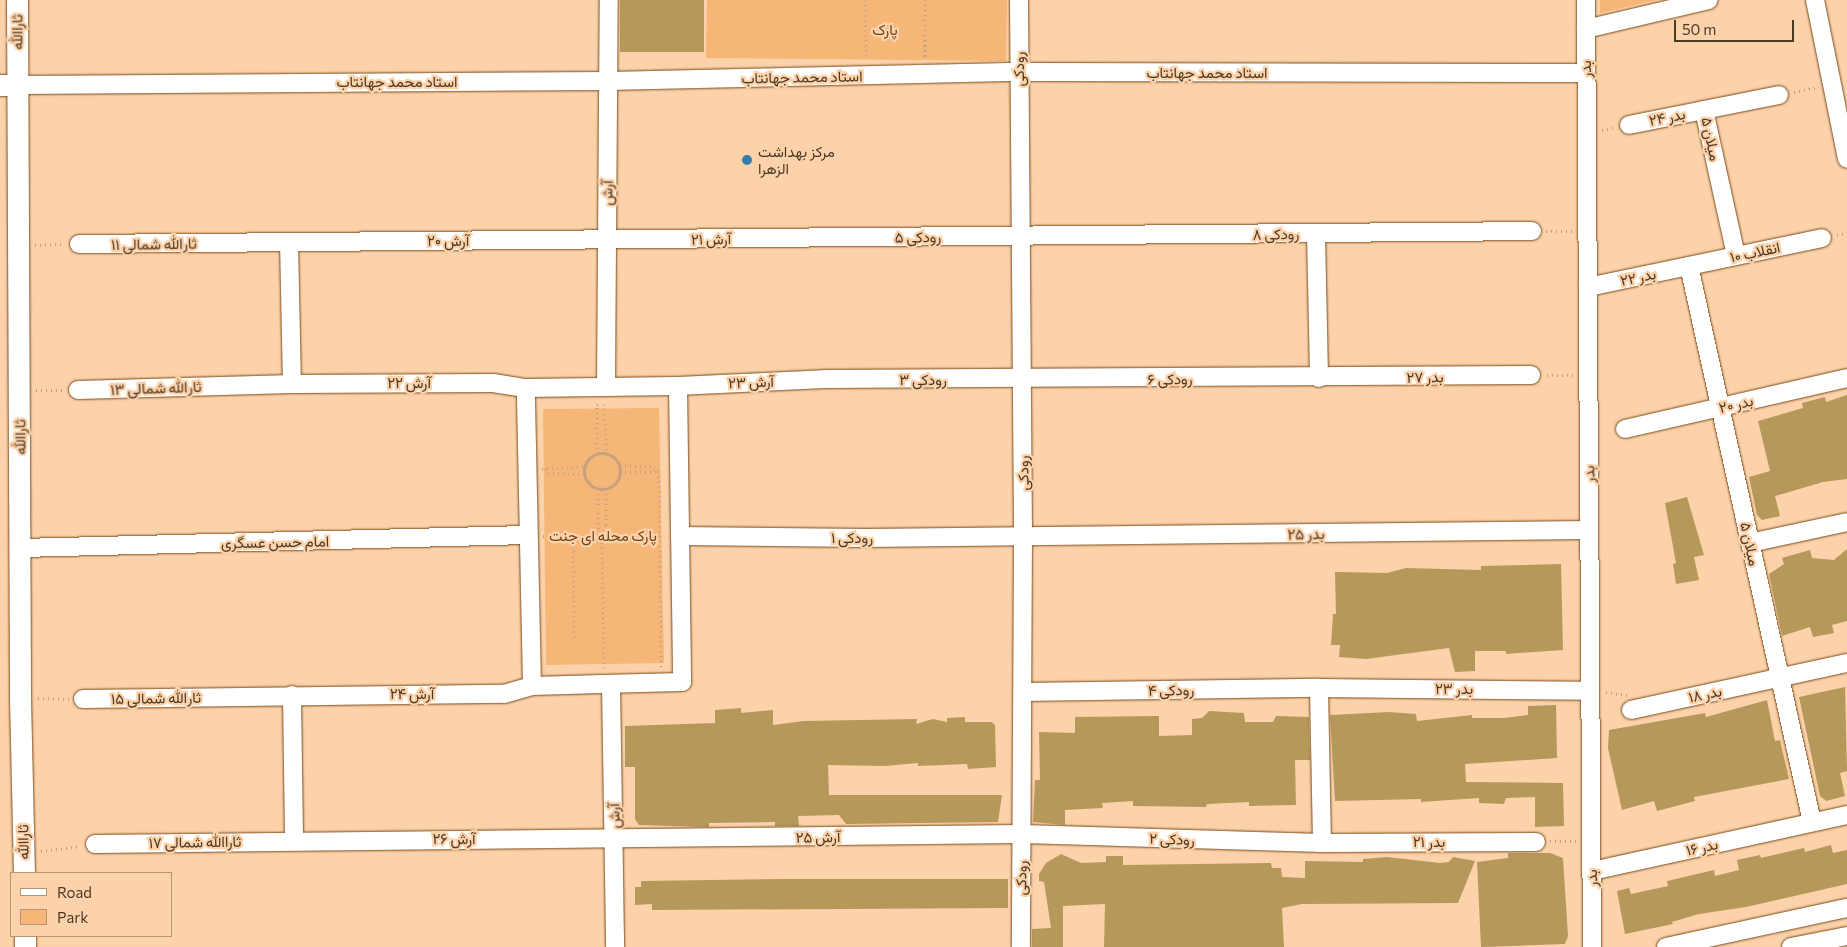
<!DOCTYPE html>
<html>
<head>
<meta charset="utf-8">
<style>
	body { margin:0 }
	#map { position:relative; width:1847px; height:947px; overflow:hidden; background:#fcd2aa; font-family:Commissioner,Vazirmatn,sans-serif }
	div>[style] { position:absolute }
	.green>* { inset:0; background:#f6b678 }
	.building>* { inset:0; background:#b6985a }
	.path>* { height:3px; margin-top:-1.5px; transform-origin:0; background:repeating-linear-gradient(90deg,#c5a180 0 1px,transparent 0 5px) }
	.path>.ring { margin:-1.5px; padding:0; box-sizing:content-box; background:none; border:3px solid #c5a180; border-radius:50% }
	.roads { filter:drop-shadow(0 0 1px #774a18) drop-shadow(0 0 1px #774a18) }
	.minor>* { height:18px; margin:-9px; padding:0 9px; transform-origin:9px; border-radius:9px; background:#fff }
	.major>* { height:21px; margin:-10.5px; padding:0 10.5px; transform-origin:10.5px; border-radius:10.5px; background:#fff }
	.dots>* { width:14px; height:14px; translate:-50% -50%; box-sizing:border-box; border:2px solid #fcd2aa; border-radius:50% }
	span { translate:-50% -50%; white-space:nowrap; text-align:center; line-height:1.15; -webkit-text-stroke:4.5px #fcd2aa; paint-order:stroke }
	.park-label { font-size:15px; color:#6c451b }
	.street-label { font-size:15px; color:#4d3824 }
	.poi-label { font-size:15px; color:#4d3824 }
	.left { translate:0 -50%; text-align:left }
	.legend { position:absolute; left:10px; top:872px; width:162px; height:65px; box-sizing:border-box; background:#fcd2aa; border:1px solid #b69474; margin:0; padding:6px 9px; list-style:none; font-size:15px; color:#4d3824 }
	.legend li { display:flex; align-items:center; gap:10px; height:25px }
	.legend b { width:25px; border:1px solid #b69474 }
	.scale { position:absolute; left:1674px; top:20px; width:120px; height:22px; box-sizing:border-box; border:2px solid #4d3824; border-top:0; padding-left:6px; font-size:15px; line-height:18px; white-space:nowrap; color:#4d3824; -webkit-text-stroke:4px #fcd2aa; paint-order:stroke }
</style>
</head>
<body>
<div id="map">
	<div class="green">
		<div style="clip-path:polygon(707px 0,1007px 0,1006px 61px,706px 58px)"></div>
		<div style="clip-path:polygon(1600px 0,1657px 0,1600px 13px)"></div>
		<div style="clip-path:polygon(659px 408px,664px 663px,546px 665px,543px 409px)"></div>
	</div>
	<div class="building">
		<div style="clip-path:polygon(620px 0,704px 0,704px 52px,620px 52px)"></div>
		<div style="clip-path:polygon(1847px 395px,1847px 479px,1823px 482px,1775px 496px,1780px 516px,1762px 520px,1757px 515px,1749px 477px,1770px 471px,1758px 421px,1803px 408px,1802px 403px,1825px 397px,1826px 402px)"></div>
		<div style="clip-path:polygon(1687px 497px,1704px 555px,1694px 557px,1699px 580px,1676px 584px,1673px 564px,1676px 563px,1665px 503px)"></div>
		<div style="clip-path:polygon(1847px 549px,1847px 621px,1832px 625px,1834px 633px,1813px 637px,1810px 627px,1782px 636px,1769px 574px,1784px 564px,1782px 558px,1810px 550px,1812px 558px,1834px 560px)"></div>
		<div style="clip-path:polygon(1561px 564px,1563px 650px,1506px 654px,1506px 651px,1475px 651px,1475px 671px,1455px 672px,1449px 648px,1366px 659px,1339px 657px,1340px 645px,1331px 645px,1333px 614px,1336px 614px,1335px 572px,1387px 573px,1406px 568px,1481px 570px,1481px 566px)"></div>
		<div style="clip-path:polygon(1845px 687px,1847px 771px,1840px 773px,1845px 796px,1826px 801px,1820px 796px,1799px 697px)"></div>
		<div style="clip-path:polygon(1767px 700px,1775px 741px,1780px 740px,1789px 779px,1694px 797px,1695px 801px,1657px 811px,1654px 801px,1622px 810px,1608px 748px,1609px 730px,1705px 713px,1706px 717px)"></div>
		<div style="clip-path:polygon(1556px 705px,1557px 758px,1465px 764px,1466px 782px,1563px 783px,1564px 826px,1535px 827px,1535px 797px,1506px 798px,1504px 804px,1479px 803px,1479px 798px,1421px 802px,1421px 799px,1335px 801px,1330px 715px,1389px 712px,1416px 714px,1417px 721px,1472px 715px,1472px 718px,1504px 718px,1528px 715px,1528px 706px)"></div>
		<div style="clip-path:polygon(741px 708px,741px 713px,773px 710px,773px 725px,804px 721px,917px 719px,916px 724px,933px 719px,947px 722px,947px 718px,965px 717px,965px 722px,991px 722px,995px 725px,996px 767px,968px 769px,967px 764px,918px 766px,918px 763px,884px 766px,828px 765px,829px 795px,1002px 795px,998px 822px,846px 824px,839px 815px,798px 816px,799px 826px,775px 826px,775px 822px,709px 823px,709px 827px,639px 825px,635px 819px,635px 767px,625px 767px,625px 726px,715px 723px,715px 710px)"></div>
		<div style="clip-path:polygon(1209px 711px,1244px 713px,1245px 722px,1273px 722px,1276px 716px,1309px 717px,1310px 760px,1295px 760px,1296px 805px,1249px 806px,1249px 802px,1207px 804px,1206px 807px,1133px 806px,1133px 801px,1102px 803px,1103px 808px,1065px 810px,1065px 825px,1033px 822px,1035px 780px,1040px 780px,1039px 732px,1075px 733px,1075px 717px,1159px 716px,1159px 736px,1192px 735px,1192px 719px,1202px 718px)"></div>
		<div style="clip-path:polygon(1831px 845px,1833px 853px,1847px 850px,1847px 884px,1746px 907px,1699px 914px,1672px 922px,1673px 924px,1625px 934px,1617px 891px,1629px 888px,1631px 894px,1668px 886px,1667px 881px,1714px 870px,1715px 876px,1739px 870px,1737px 860px,1760px 855px,1761px 858px,1804px 848px,1805px 852px)"></div>
		<div style="clip-path:polygon(1508px 853px,1550px 853px,1563px 858px,1568px 936px,1565px 944px,1481px 947px,1477px 862px,1508px 858px)"></div>
		<div style="clip-path:polygon(1061px 854px,1081px 863px,1106px 862px,1106px 856px,1123px 856px,1123px 865px,1271px 863px,1272px 868px,1281px 868px,1282px 877px,1305px 878px,1305px 861px,1363px 862px,1363px 859px,1387px 857px,1440px 863px,1449px 862px,1453px 857px,1475px 861px,1458px 903px,1302px 904px,1282px 908px,1284px 947px,1104px 947px,1105px 904px,1063px 906px,1063px 947px,1032px 947px,1032px 929px,1051px 928px,1044px 882px,1039px 881px,1039px 874px,1046px 863px)"></div>
		<div style="clip-path:polygon(786px 879px,1008px 879px,1008px 908px,652px 910px,652px 904px,635px 905px,635px 887px,641px 887px,641px 881px)"></div>
	</div>
	<div class="path">
		<div style="left:865px;top:0;width:59px;rotate:89deg"></div>
		<div style="left:925px;top:0;width:59px;rotate:90deg"></div>
		<div style="left:1794px;top:92px;width:25px;rotate:-12deg"></div>
		<div style="left:1602px;top:130px;width:13px;rotate:-13deg"></div>
		<div style="left:1546px;top:231px;width:26px"></div>
		<div style="left:1837px;top:235px;width:10px;rotate:-11deg"></div>
		<div style="left:35px;top:245px;width:28px;rotate:-2deg"></div>
		<div style="left:1547px;top:375px;width:26px"></div>
		<div style="left:36px;top:390px;width:26px"></div>
		<div style="left:604px;top:404px;width:49px;rotate:86.5deg"></div>
		<div class="ring" style="left:584px;top:453px;width:33px;height:33px"></div>
		<div style="left:597px;top:453px;width:48px;rotate:-90deg"></div>
		<div style="left:597px;top:405px;width:4px;rotate:-34deg"></div>
		<div style="left:620px;top:465px;width:34px;rotate:3deg"></div>
		<div style="left:654px;top:467px;width:6px;rotate:39deg"></div>
		<div style="left:542px;top:469px;width:42px;rotate:-4.1deg"></div>
		<div style="left:545px;top:469px;width:5px;rotate:53deg"></div>
		<div style="left:548px;top:473px;width:36px;rotate:2deg"></div>
		<div style="left:659px;top:471px;width:197px;rotate:89.4deg"></div>
		<div style="left:620px;top:472px;width:39px;rotate:-1deg"></div>
		<div style="left:598px;top:488px;width:40px;rotate:90deg"></div>
		<div style="left:598px;top:528px;width:8px;rotate:60deg"></div>
		<div style="left:543px;top:536px;width:119px"></div>
		<div style="left:573px;top:536px;width:101px;rotate:89.4deg"></div>
		<div style="left:604px;top:668px;width:132px;rotate:-90.9deg"></div>
		<div style="left:602px;top:536px;width:12px;rotate:-70deg"></div>
		<div style="left:606px;top:525px;width:36px;rotate:-90deg"></div>
		<div style="left:1606px;top:692px;width:21px;rotate:8deg"></div>
		<div style="left:38px;top:698px;width:31px;rotate:2deg"></div>
		<div style="left:1550px;top:841px;width:26px"></div>
		<div style="left:41px;top:851px;width:39px;rotate:-7deg"></div>
	</div>
	<div class="roads">
		<div class="minor">
			<div style="left:1019px;top:0;width:537px;rotate:89.57deg"></div>
			<div style="left:1023px;top:537px;width:410px;rotate:90.3deg"></div>
			<div style="left:1586px;top:0;width:947px;rotate:89.64deg"></div>
			<div style="left:1815px;top:0;width:162px;rotate:78.6deg"></div>
			<div style="left:1586px;top:29px;width:126px;rotate:-13.3deg"></div>
			<div style="left:18px;top:85px;width:591px;rotate:-0.39deg"></div>
			<div style="left:609px;top:81px;width:410px;rotate:-1.3deg"></div>
			<div style="left:1019px;top:72px;width:567px;rotate:0.1deg"></div>
			<div style="left:1704px;top:110px;width:149px;rotate:77.6deg"></div>
			<div style="left:1629px;top:125px;width:153px;rotate:-11.3deg"></div>
			<div style="left:1316px;top:233px;width:145px;rotate:88.8deg"></div>
			<div style="left:289px;top:242px;width:142px;rotate:88.8deg"></div>
			<div style="left:79px;top:244px;width:1453px;rotate:-0.51deg"></div>
			<div style="left:1689px;top:266px;width:569px;rotate:77.53deg"></div>
			<div style="left:1588px;top:287px;width:239px;rotate:-11.8deg"></div>
			<div style="left:678px;top:386px;width:296px;rotate:89.2deg"></div>
			<div style="left:682px;top:682px;width:150px;rotate:178.5deg"></div>
			<div style="left:532px;top:686px;width:298px;rotate:-91.2deg"></div>
			<div style="left:526px;top:388px;width:152px;rotate:-0.8deg"></div>
			<div style="left:678px;top:386px;width:146px;rotate:-2.7deg"></div>
			<div style="left:824px;top:379px;width:707px;rotate:-0.32deg"></div>
			<div style="left:606px;top:387px;width:387px;rotate:-89.6deg"></div>
			<div style="left:78px;top:390px;width:214px;rotate:-1.6deg"></div>
			<div style="left:292px;top:384px;width:201px;rotate:-0.3deg"></div>
			<div style="left:493px;top:383px;width:33px;rotate:9deg"></div>
			<div style="left:1625px;top:429px;width:228px;rotate:-12.9deg"></div>
			<div style="left:680px;top:536px;width:186px;rotate:0.6deg"></div>
			<div style="left:866px;top:538px;width:723px;rotate:-0.63deg"></div>
			<div style="left:1750px;top:543px;width:99px;rotate:-12.2deg"></div>
			<div style="left:21px;top:548px;width:507px;rotate:-1.47deg"></div>
			<div style="left:611px;top:685px;width:262px;rotate:89.1deg"></div>
			<div style="left:1319px;top:688px;width:155px;rotate:88.9deg"></div>
			<div style="left:1023px;top:692px;width:296px;rotate:-0.8deg"></div>
			<div style="left:1319px;top:688px;width:271px;rotate:0.6deg"></div>
			<div style="left:292px;top:695px;width:144px;rotate:89.2deg"></div>
			<div style="left:83px;top:699px;width:421px;rotate:-0.7deg"></div>
			<div style="left:504px;top:694px;width:29px;rotate:-16deg"></div>
			<div style="left:1631px;top:710px;width:221px;rotate:-12.3deg"></div>
			<div style="left:95px;top:844px;width:927px;rotate:-0.62deg"></div>
			<div style="left:1022px;top:834px;width:300px;rotate:1.7deg"></div>
			<div style="left:1322px;top:843px;width:214px;rotate:-0.3deg"></div>
			<div style="left:1592px;top:871px;width:261px;rotate:-12.4deg"></div>
			<div style="left:1666px;top:947px;width:185px;rotate:-12.2deg"></div>
			<div style="left:1791px;top:947px;width:57px;rotate:-11.1deg"></div>
		</div>
		<div class="major">
			<div style="left:17px;top:0;width:698px;rotate:89.75deg"></div>
			<div style="left:20px;top:698px;width:175px;rotate:88.7deg"></div>
			<div style="left:0;top:85px;width:18px"></div>
			<div style="left:25px;top:936px;width:11px;rotate:90deg"></div>
		</div>
	</div>
	<div class="dots">
		<div style="left:747px;top:160px;background:#347aaf"></div>
	</div>
	<div class="park-label">
		<span style="left:885px;top:30px">پارک</span>
		<span style="left:603px;top:536px">پارک محله ای جنت</span>
	</div>
	<div class="street-label">
		<span style="left:17px;top:32px;rotate:-90deg">ثاراالله</span>
		<span style="left:1019px;top:69px;rotate:-90deg">رودکی</span>
		<span style="left:1586px;top:69px;rotate:-90deg">بدر</span>
		<span style="left:1207px;top:73px">استاد محمد جهانتاب</span>
		<span style="left:802px;top:77px;rotate:-1deg">استاد محمد جهانتاب</span>
		<span style="left:397px;top:82px">استاد محمد جهانتاب</span>
		<span style="left:1667px;top:117px;rotate:-11deg">بدر ۲۴</span>
		<span style="left:1711px;top:139px;rotate:78deg">میلان ۵</span>
		<span style="left:607px;top:193px;rotate:-89deg">آرش</span>
		<span style="left:1276px;top:234px;rotate:-1deg">رودکی ۸</span>
		<span style="left:918px;top:237px;rotate:-1deg">رودکی ۵</span>
		<span style="left:711px;top:239px;rotate:-1deg">آرش ۲۱</span>
		<span style="left:448px;top:241px">آرش ۲۰</span>
		<span style="left:154px;top:244px;rotate:-1deg">ثارالله شمالی ۱۱</span>
		<span style="left:1755px;top:252px;rotate:-12deg">انقلاب ۱۰</span>
		<span style="left:1638px;top:277px;rotate:-12deg">بدر ۲۲</span>
		<span style="left:1425px;top:377px;rotate:-1deg">بدر ۲۷</span>
		<span style="left:1170px;top:379px;rotate:-1deg">رودکی ۶</span>
		<span style="left:923px;top:380px">رودکی ۳</span>
		<span style="left:751px;top:382px;rotate:-2deg">آرش ۲۳</span>
		<span style="left:409px;top:383px">آرش ۲۲</span>
		<span style="left:156px;top:388px;rotate:-2deg">ثارالله شمالی ۱۳</span>
		<span style="left:1736px;top:404px;rotate:-13deg">بدر ۲۰</span>
		<span style="left:20px;top:437px;rotate:-90deg">ثاراالله</span>
		<span style="left:1023px;top:473px;rotate:-91deg">رودکی</span>
		<span style="left:1589px;top:474px;rotate:-90deg">بدر</span>
		<span style="left:1306px;top:534px;rotate:-1deg">بدر ۲۵</span>
		<span style="left:852px;top:538px">رودکی ۱</span>
		<span style="left:275px;top:542px;rotate:-1deg">امام حسن عسگری</span>
		<span style="left:1750px;top:544px;rotate:78deg">میلان ۵</span>
		<span style="left:1454px;top:689px">بدر ۲۳</span>
		<span style="left:1171px;top:690px;rotate:-1deg">رودکی ۴</span>
		<span style="left:412px;top:694px">آرش ۲۴</span>
		<span style="left:1705px;top:694px;rotate:-12deg">بدر ۱‍۸</span>
		<span style="left:156px;top:698px;rotate:-1deg">ثارالله شمالی ۱۵</span>
		<span style="left:614px;top:816px;rotate:-91deg">آرش</span>
		<span style="left:818px;top:837px;rotate:-1deg">آرش ۲۵</span>
		<span style="left:454px;top:839px">آرش ۲۶</span>
		<span style="left:1172px;top:839px;rotate:2deg">رودکی ۲</span>
		<span style="left:23px;top:842px;rotate:-91deg">ثاراالله</span>
		<span style="left:195px;top:842px;rotate:-1deg">ثاراالله شمالی ۱۷</span>
		<span style="left:1429px;top:842px">بدر ۲۱</span>
		<span style="left:1702px;top:847px;rotate:-13deg">بدر ۱۶</span>
		<span style="left:1021px;top:878px;rotate:-89deg">رودکی</span>
		<span style="left:1592px;top:878px;rotate:-90deg">بدر</span>
	</div>
	<div class="poi-label">
		<span class="left" style="left:758px;top:160px">مرکز بهداشت<br>الزهرا</span>
	</div>
	<ul class="legend">
	<li><b style="height:6px;background:#fff"></b>Road</li>
	<li><b style="height:14px;background:#f6b678"></b>Park</li>
	</ul>
	<div class="scale">50 m</div>
</div>
</body>
</html>
